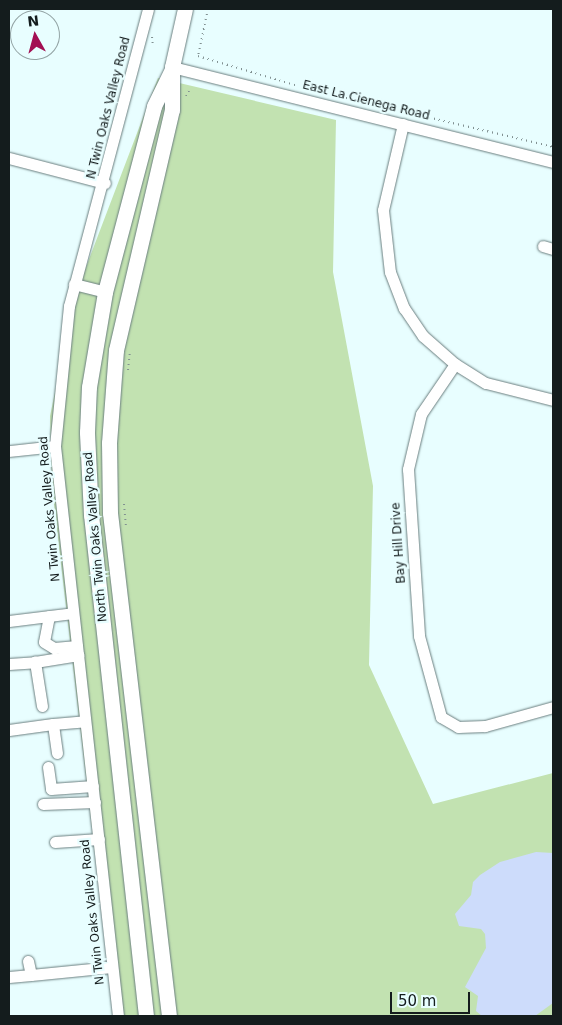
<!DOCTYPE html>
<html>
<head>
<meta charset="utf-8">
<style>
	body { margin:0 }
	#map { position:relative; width:562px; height:1025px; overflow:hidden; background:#e8feff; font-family:"DejaVu Sans",sans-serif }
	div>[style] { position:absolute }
	.green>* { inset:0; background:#c2e2b1 }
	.water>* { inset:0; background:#cddcfb }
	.path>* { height:2px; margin-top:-1px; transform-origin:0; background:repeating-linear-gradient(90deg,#819091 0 1px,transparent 0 5px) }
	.roads { filter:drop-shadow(0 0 1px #6a7e7f) drop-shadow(0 0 1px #6a7e7f) }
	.minor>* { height:11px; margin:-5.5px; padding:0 5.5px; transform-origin:5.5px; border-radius:5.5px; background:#fff }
	.major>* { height:15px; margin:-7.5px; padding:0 7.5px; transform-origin:7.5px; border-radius:7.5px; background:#fff }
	span { translate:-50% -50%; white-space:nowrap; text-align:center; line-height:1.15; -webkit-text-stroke:4.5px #e8feff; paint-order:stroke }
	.street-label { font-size:12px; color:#141c1d }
	.frame { position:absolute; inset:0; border:10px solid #141c1d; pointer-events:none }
	.north { position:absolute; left:10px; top:10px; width:50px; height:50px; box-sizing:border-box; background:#e8feff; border:1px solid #93a4a5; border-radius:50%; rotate:353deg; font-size:14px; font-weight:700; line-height:20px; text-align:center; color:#141c1d }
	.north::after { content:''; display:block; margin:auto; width:18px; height:22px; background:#a20f53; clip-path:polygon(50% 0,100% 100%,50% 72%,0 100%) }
	.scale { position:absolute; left:390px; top:992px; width:80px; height:22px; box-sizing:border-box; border:2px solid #141c1d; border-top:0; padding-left:6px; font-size:15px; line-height:18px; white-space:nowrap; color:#141c1d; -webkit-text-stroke:4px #e8feff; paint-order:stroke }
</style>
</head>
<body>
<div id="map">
	<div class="green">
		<div style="clip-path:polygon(158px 78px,336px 120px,333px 272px,373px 486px,369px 665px,433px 804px,553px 773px,553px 1016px,114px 1016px,52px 487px,50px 416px,75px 296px)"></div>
	</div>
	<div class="water">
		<div style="clip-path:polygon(536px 852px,553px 853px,553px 1003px,535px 1016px,482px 1016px,476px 1011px,478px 996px,465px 987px,486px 948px,485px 934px,481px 929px,459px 926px,455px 914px,471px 895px,473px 882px,480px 875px,500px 862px)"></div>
	</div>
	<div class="path">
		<div style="left:208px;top:9px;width:48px;rotate:102deg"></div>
		<div style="left:198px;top:56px;width:104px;rotate:16.7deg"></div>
		<div style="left:152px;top:37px;width:9px;rotate:84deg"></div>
		<div style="left:317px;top:91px;width:243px;rotate:13.3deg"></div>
		<div style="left:186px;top:96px;width:8px;rotate:-60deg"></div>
		<div style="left:128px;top:370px;width:20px;rotate:-84deg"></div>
		<div style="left:124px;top:504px;width:25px;rotate:85deg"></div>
	</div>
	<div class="roads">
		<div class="minor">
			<div style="left:172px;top:67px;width:393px;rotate:14deg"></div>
			<div style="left:403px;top:124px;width:88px;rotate:103.1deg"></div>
			<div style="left:383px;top:210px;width:62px;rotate:83.6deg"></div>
			<div style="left:390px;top:272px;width:39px;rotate:69deg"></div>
			<div style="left:404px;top:308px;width:34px;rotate:56deg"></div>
			<div style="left:423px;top:336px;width:43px;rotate:41.2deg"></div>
			<div style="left:455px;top:364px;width:36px;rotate:32deg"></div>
			<div style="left:486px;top:383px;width:69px;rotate:14.2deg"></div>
			<div style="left:9px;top:158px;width:99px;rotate:14.6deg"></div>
			<div style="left:543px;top:246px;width:10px;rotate:17deg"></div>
			<div style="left:74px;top:284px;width:32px;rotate:14deg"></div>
			<div style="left:455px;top:364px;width:60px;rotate:124.2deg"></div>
			<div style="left:421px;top:414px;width:57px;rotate:103.3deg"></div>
			<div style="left:408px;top:469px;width:167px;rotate:86.2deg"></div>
			<div style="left:419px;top:636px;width:84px;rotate:74.8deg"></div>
			<div style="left:441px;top:717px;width:20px;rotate:30deg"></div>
			<div style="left:458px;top:727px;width:27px;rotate:-2deg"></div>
			<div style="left:485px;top:726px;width:71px;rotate:-15.6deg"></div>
			<div style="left:9px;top:451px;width:46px;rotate:-6.2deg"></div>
			<div style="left:49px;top:616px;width:26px;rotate:101deg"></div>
			<div style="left:44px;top:642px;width:12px;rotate:31deg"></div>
			<div style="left:54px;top:648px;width:23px;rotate:-5deg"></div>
			<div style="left:9px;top:621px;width:64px;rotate:-7.1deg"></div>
			<div style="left:9px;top:664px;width:26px;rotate:-4deg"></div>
			<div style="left:42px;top:706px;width:45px;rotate:-99deg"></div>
			<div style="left:35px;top:662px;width:44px;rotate:-9.2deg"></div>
			<div style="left:9px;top:730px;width:44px;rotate:-7.8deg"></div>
			<div style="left:57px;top:753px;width:29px;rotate:-98deg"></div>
			<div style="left:53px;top:724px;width:32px;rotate:-5deg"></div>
			<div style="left:48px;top:767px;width:22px;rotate:82deg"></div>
			<div style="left:51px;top:789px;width:42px;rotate:-4.1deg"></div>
			<div style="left:43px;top:804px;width:52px;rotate:-2.2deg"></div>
			<div style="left:55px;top:842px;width:44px;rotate:-3.9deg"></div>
			<div style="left:28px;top:961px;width:14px;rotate:78deg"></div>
			<div style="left:31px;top:975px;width:81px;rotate:-5.6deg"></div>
			<div style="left:9px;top:977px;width:22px;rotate:-5deg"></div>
			<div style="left:118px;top:1016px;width:573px;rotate:-96.31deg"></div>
			<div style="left:55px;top:446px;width:141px;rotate:-84.3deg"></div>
			<div style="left:69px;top:306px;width:307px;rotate:-75.1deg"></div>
		</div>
		<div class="major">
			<div style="left:146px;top:1016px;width:504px;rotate:-96.26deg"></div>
			<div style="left:91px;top:515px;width:83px;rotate:-92.8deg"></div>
			<div style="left:87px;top:432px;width:45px;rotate:-87.5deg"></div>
			<div style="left:89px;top:387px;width:96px;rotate:-80.4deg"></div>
			<div style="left:105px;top:292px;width:192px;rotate:-75.2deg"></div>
			<div style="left:154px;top:106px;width:39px;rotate:-64deg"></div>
			<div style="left:169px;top:1016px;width:506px;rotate:-96.69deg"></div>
			<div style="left:110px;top:513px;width:70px;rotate:-90.8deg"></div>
			<div style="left:109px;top:443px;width:93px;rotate:-85.7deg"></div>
			<div style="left:116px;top:350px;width:246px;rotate:-76.9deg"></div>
			<div style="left:172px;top:110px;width:43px;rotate:-90deg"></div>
			<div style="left:172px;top:67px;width:59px;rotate:-77.4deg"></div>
		</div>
	</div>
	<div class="street-label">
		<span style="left:366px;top:101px;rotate:14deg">East La Cienega Road</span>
		<span style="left:109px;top:108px;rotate:-76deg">N Twin Oaks Valley Road</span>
		<span style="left:50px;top:509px;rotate:-95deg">N Twin Oaks Valley Road</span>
		<span style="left:96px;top:537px;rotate:-95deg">North Twin Oaks Valley Road</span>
		<span style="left:399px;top:543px;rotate:-94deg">Bay Hill Drive</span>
		<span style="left:93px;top:912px;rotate:-96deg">N Twin Oaks Valley Road</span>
	</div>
	<div class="frame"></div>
	<div class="north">N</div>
	<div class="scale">50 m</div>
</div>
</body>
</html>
